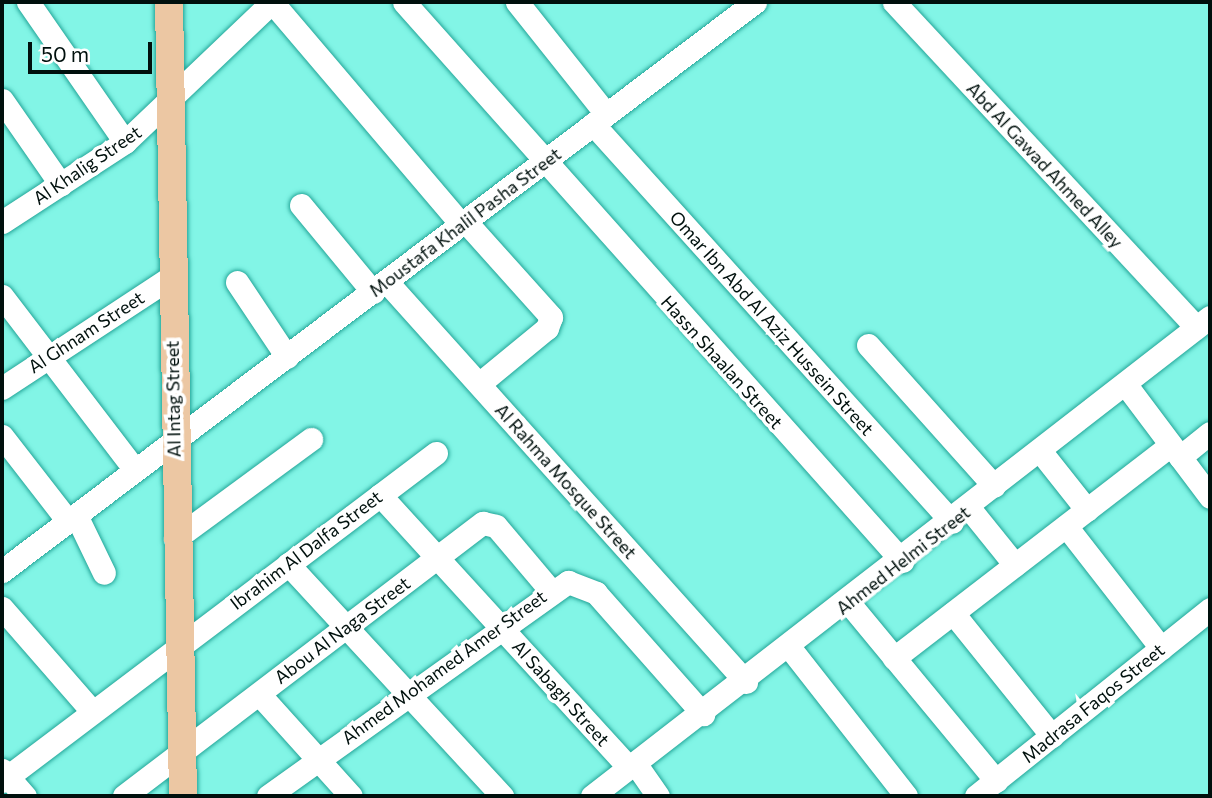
<!DOCTYPE html>
<html>
<head>
<meta charset="utf-8">
<style>
	body { margin:0 }
	#map { position:relative; width:1212px; height:798px; overflow:hidden; background:#82f5e6; font-family:Commissioner,sans-serif }
	div>[style] { position:absolute }
	.roads { filter:drop-shadow(0 0 2px #23a598) drop-shadow(0 0 2px #23a598) }
	.minor>* { height:23px; margin:-11.5px; padding:0 11.5px; transform-origin:11.5px; border-radius:11.5px; background:#fff }
	.major>* { height:28px; margin:-14px; padding:0 14px; transform-origin:14px; border-radius:14px; background:#ecc7a3 }
	span { translate:-50% -50%; white-space:nowrap; text-align:center; line-height:1.15; -webkit-text-stroke:7px #fff; paint-order:stroke }
	.street-label { font-size:18px; color:#00100d }
	.frame { position:absolute; inset:0; border:4px solid #00100d; pointer-events:none }
	.scale { position:absolute; left:28px; top:42px; width:124px; height:32px; box-sizing:border-box; border:4px solid #00100d; border-top:0; padding-left:9px; font-size:21px; line-height:24px; white-space:nowrap; color:#00100d; -webkit-text-stroke:5px #fff; paint-order:stroke }
</style>
</head>
<body>
<div id="map">
	<div class="roads">
		<div class="minor">
			<div style="left:28px;top:2px;width:170px;rotate:55.3deg"></div>
			<div style="left:272px;top:2px;width:292px;rotate:49.6deg"></div>
			<div style="left:404px;top:2px;width:749px;rotate:48.3deg"></div>
			<div style="left:517px;top:2px;width:143px;rotate:51.5deg"></div>
			<div style="left:894px;top:2px;width:444px;rotate:47.1deg"></div>
			<div style="left:2px;top:100px;width:103px;rotate:55.2deg"></div>
			<div style="left:593px;top:124px;width:536px;rotate:47.95deg"></div>
			<div style="left:301px;top:205px;width:113px;rotate:50.4deg"></div>
			<div style="left:465px;top:221px;width:129px;rotate:48.1deg"></div>
			<div style="left:551px;top:317px;width:12px;rotate:110deg"></div>
			<div style="left:547px;top:328px;width:88px;rotate:140.5deg"></div>
			<div style="left:2px;top:222px;width:147px;rotate:-33deg"></div>
			<div style="left:125px;top:142px;width:203px;rotate:-43.6deg"></div>
			<div style="left:386px;top:281px;width:539px;rotate:48.08deg"></div>
			<div style="left:237px;top:282px;width:90px;rotate:56.3deg"></div>
			<div style="left:2px;top:296px;width:219px;rotate:52.6deg"></div>
			<div style="left:868px;top:345px;width:189px;rotate:48.2deg"></div>
			<div style="left:1126px;top:385px;width:140px;rotate:53.1deg"></div>
			<div style="left:2px;top:388px;width:202px;rotate:-33.3deg"></div>
			<div style="left:2px;top:436px;width:108px;rotate:52.2deg"></div>
			<div style="left:1041px;top:452px;width:74px;rotate:51.6deg"></div>
			<div style="left:1180px;top:457px;width:38px;rotate:-39deg"></div>
			<div style="left:380px;top:495px;width:369px;rotate:47.6deg"></div>
			<div style="left:969px;top:508px;width:73px;rotate:51.1deg"></div>
			<div style="left:76px;top:515px;width:64px;rotate:64.2deg"></div>
			<div style="left:1066px;top:526px;width:155px;rotate:52.1deg"></div>
			<div style="left:175px;top:539px;width:169px;rotate:-36.3deg"></div>
			<div style="left:288px;top:564px;width:316px;rotate:47.3deg"></div>
			<div style="left:2px;top:571px;width:944px;rotate:-37.08deg"></div>
			<div style="left:849px;top:603px;width:231px;rotate:50.4deg"></div>
			<div style="left:2px;top:608px;width:137px;rotate:48.9deg"></div>
			<div style="left:953px;top:613px;width:158px;rotate:51.2deg"></div>
			<div style="left:790px;top:648px;width:188px;rotate:51.9deg"></div>
			<div style="left:894px;top:658px;width:349px;rotate:-37.6deg"></div>
			<div style="left:259px;top:694px;width:137px;rotate:48deg"></div>
			<div style="left:635px;top:763px;width:40px;rotate:55.1deg"></div>
			<div style="left:2px;top:770px;width:35px;rotate:49deg"></div>
			<div style="left:2px;top:781px;width:544px;rotate:-37.08deg"></div>
			<div style="left:124px;top:796px;width:451px;rotate:-37.3deg"></div>
			<div style="left:483px;top:523px;width:13px;rotate:13deg"></div>
			<div style="left:496px;top:526px;width:84px;rotate:49.8deg"></div>
			<div style="left:268px;top:796px;width:369px;rotate:-35.5deg"></div>
			<div style="left:568px;top:582px;width:30px;rotate:21deg"></div>
			<div style="left:596px;top:593px;width:162px;rotate:48.5deg"></div>
			<div style="left:592px;top:796px;width:782px;rotate:-37.78deg"></div>
			<div style="left:976px;top:796px;width:300px;rotate:-38.6deg"></div>
		</div>
		<div class="major">
			<div style="left:169px;top:2px;width:794px;rotate:88.99deg"></div>
		</div>
	</div>
	<div class="street-label">
		<span style="left:87px;top:165px;rotate:-34deg">Al Khalig Street</span>
		<span style="left:1045px;top:165px;rotate:47deg">Abd Al Gawad Ahmed Alley</span>
		<span style="left:465px;top:222px;rotate:-37deg">Moustafa Khalil Pasha Street</span>
		<span style="left:772px;top:323px;rotate:48deg">Omar Ibn Abd Al Aziz Hussein Street</span>
		<span style="left:86px;top:332px;rotate:-33deg">Al Ghnam Street</span>
		<span style="left:722px;top:362px;rotate:48deg">Hassn Shaalan Street</span>
		<span style="left:173px;top:399px;rotate:-91deg">Al Intag Street</span>
		<span style="left:566px;top:481px;rotate:48deg">Al Rahma Mosque Street</span>
		<span style="left:306px;top:550px;rotate:-37deg">Ibrahim Al Dalfa Street</span>
		<span style="left:903px;top:560px;rotate:-38deg">Ahmed Helmi Street</span>
		<span style="left:342px;top:630px;rotate:-37deg">Abou Al Naga Street</span>
		<span style="left:444px;top:667px;rotate:-36deg">Ahmed Mohamed Amer Street</span>
		<span style="left:561px;top:693px;rotate:48deg">Al Sabagh Street</span>
		<span style="left:1093px;top:703px;rotate:-39deg">Madrasa Faqos Street</span>
	</div>
	<div class="frame"></div>
	<div class="scale">50 m</div>
</div>
</body>
</html>
